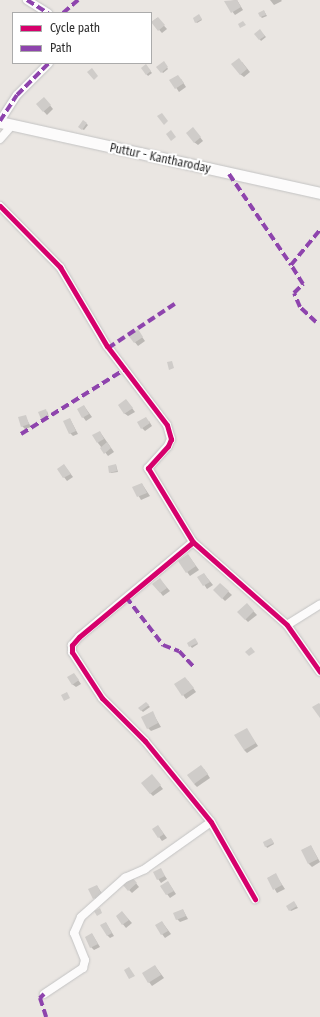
<!DOCTYPE html>
<html>
<head>
<meta charset="utf-8">
<style>
	body { margin:0 }
	#map { position:relative; width:320px; height:1017px; overflow:hidden; background:#eae6e2; font-family:"Fira Sans Condensed",sans-serif }
	div>[style] { position:absolute }
	.shadow>* { inset:0; background:#0003 }
	.building>* { inset:0; background:#cfccc9 }
	.roads { filter:drop-shadow(0 0 1px #c3c3c3) drop-shadow(0 0 1px #c3c3c3) }
	.minor>* { height:8px; margin:-4px; padding:0 4px; transform-origin:4px; border-radius:4px; background:#fcfbfb }
	.secondary>* { height:11px; margin:-5.5px; padding:0 5.5px; transform-origin:5.5px; border-radius:5.5px; background:#fcfbfb }
	.quiet>* { height:4px; margin-top:-2px; transform-origin:0; background:repeating-linear-gradient(90deg,#8e44ad 0 8px,transparent 0 12px) }
	.cycleway>* { height:5px; margin:-2.5px; padding:0 2.5px; transform-origin:2.5px; border-radius:2.5px; background:#d6006c }
	span { translate:-50% -50%; white-space:nowrap; text-align:center; line-height:1.15; -webkit-text-stroke:4px #fff; paint-order:stroke }
	.street-label { font-size:12px; color:#2c2c2c }
	.legend { position:absolute; left:12px; top:12px; width:140px; height:52px; box-sizing:border-box; background:#fff; border:1px solid #ababab; margin:0; padding:5px 7px; list-style:none; font-size:12px; color:#2c2c2c }
	.legend li { display:flex; align-items:center; gap:8px; height:20px }
	.legend b { width:20px; border:1px solid #ababab }
</style>
</head>
<body>
<div id="map">
	<div class="shadow">
		<div style="clip-path:polygon(237px 0,243px 10px,235px 15px,225px 2px)"></div>
		<div style="clip-path:polygon(270px 0,281px 0,282px 1px,274px 5px)"></div>
		<div style="clip-path:polygon(264px 11px,267px 16px,262px 18px,261px 17px)"></div>
		<div style="clip-path:polygon(200px 17px,202px 20px,197px 23px,196px 22px)"></div>
		<div style="clip-path:polygon(157px 18px,167px 29px,162px 33px,152px 22px)"></div>
		<div style="clip-path:polygon(260px 31px,266px 37px,261px 41px,256px 34px)"></div>
		<div style="clip-path:polygon(242px 62px,250px 72px,244px 77px,240px 74px)"></div>
		<div style="clip-path:polygon(165px 64px,168px 69px,163px 73px,162px 72px)"></div>
		<div style="clip-path:polygon(147px 67px,152px 73px,148px 76px,142px 68px)"></div>
		<div style="clip-path:polygon(181px 79px,186px 87px,179px 92px,171px 80px)"></div>
		<div style="clip-path:polygon(44px 98px,53px 109px,47px 115px,37px 104px)"></div>
		<div style="clip-path:polygon(83px 121px,88px 125px,84px 130px,80px 128px)"></div>
		<div style="clip-path:polygon(196px 132px,203px 141px,198px 145px,194px 142px)"></div>
		<div style="clip-path:polygon(137px 330px,145px 341px,138px 346px,129px 335px)"></div>
		<div style="clip-path:polygon(126px 400px,135px 412px,128px 416px,124px 413px)"></div>
		<div style="clip-path:polygon(84px 406px,92px 417px,86px 421px,83px 417px)"></div>
		<div style="clip-path:polygon(47px 411px,49px 417px,43px 420px,41px 418px)"></div>
		<div style="clip-path:polygon(25px 416px,31px 427px,25px 429px,22px 426px)"></div>
		<div style="clip-path:polygon(70px 419px,78px 434px,73px 436px,70px 433px)"></div>
		<div style="clip-path:polygon(149px 421px,152px 426px,145px 431px,142px 428px)"></div>
		<div style="clip-path:polygon(100px 432px,114px 452px,108px 456px,98px 443px)"></div>
		<div style="clip-path:polygon(64px 465px,73px 477px,67px 481px,58px 469px)"></div>
		<div style="clip-path:polygon(116px 465px,118px 472px,111px 473px,110px 472px)"></div>
		<div style="clip-path:polygon(142px 484px,150px 496px,141px 500px,134px 488px)"></div>
		<div style="clip-path:polygon(188px 555px,199px 570px,190px 576px,179px 561px)"></div>
		<div style="clip-path:polygon(204px 574px,213px 585px,207px 589px,199px 577px)"></div>
		<div style="clip-path:polygon(163px 583px,170px 591px,163px 596px,154px 585px)"></div>
		<div style="clip-path:polygon(220px 584px,232px 595px,225px 601px,214px 590px)"></div>
		<div style="clip-path:polygon(247px 604px,257px 615px,248px 622px,238px 612px)"></div>
		<div style="clip-path:polygon(196px 641px,198px 644px,192px 648px,188px 643px)"></div>
		<div style="clip-path:polygon(74px 674px,81px 684px,76px 687px,72px 684px)"></div>
		<div style="clip-path:polygon(188px 681px,196px 692px,186px 699px,176px 685px)"></div>
		<div style="clip-path:polygon(146px 703px,150px 707px,143px 712px,139px 708px)"></div>
		<div style="clip-path:polygon(152px 712px,161px 727px,151px 731px,148px 728px)"></div>
		<div style="clip-path:polygon(246px 729px,258px 746px,247px 753px,244px 750px)"></div>
		<div style="clip-path:polygon(204px 769px,210px 778px,197px 787px,194px 784px)"></div>
		<div style="clip-path:polygon(155px 779px,163px 789px,153px 796px,150px 793px)"></div>
		<div style="clip-path:polygon(158px 826px,167px 838px,162px 841px,154px 830px)"></div>
		<div style="clip-path:polygon(272px 840px,274px 844px,267px 848px,266px 846px)"></div>
		<div style="clip-path:polygon(311px 846px,320px 862px,312px 867px,309px 864px)"></div>
		<div style="clip-path:polygon(160px 869px,167px 879px,161px 883px,154px 873px)"></div>
		<div style="clip-path:polygon(275px 874px,285px 889px,277px 893px,268px 878px)"></div>
		<div style="clip-path:polygon(135px 882px,139px 887px,132px 893px,129px 890px)"></div>
		<div style="clip-path:polygon(168px 882px,176px 894px,170px 898px,161px 886px)"></div>
		<div style="clip-path:polygon(97px 886px,105px 898px,97px 902px,90px 890px)"></div>
		<div style="clip-path:polygon(295px 904px,298px 908px,291px 911px,290px 910px)"></div>
		<div style="clip-path:polygon(183px 910px,188px 919px,180px 922px,177px 919px)"></div>
		<div style="clip-path:polygon(122px 912px,132px 923px,126px 928px,117px 917px)"></div>
		<div style="clip-path:polygon(162px 922px,171px 934px,165px 938px,162px 934px)"></div>
		<div style="clip-path:polygon(106px 923px,114px 936px,110px 938px,107px 935px)"></div>
		<div style="clip-path:polygon(92px 934px,100px 947px,94px 950px,91px 947px)"></div>
		<div style="clip-path:polygon(155px 966px,164px 978px,152px 986px,143px 974px)"></div>
	</div>
	<div class="building">
		<div style="clip-path:polygon(237px 0,241px 7px,231px 13px,224px 1px)"></div>
		<div style="clip-path:polygon(264px 10px,266px 15px,260px 17px,258px 13px)"></div>
		<div style="clip-path:polygon(199px 14px,202px 19px,195px 23px,193px 18px)"></div>
		<div style="clip-path:polygon(158px 17px,165px 25px,158px 31px,151px 22px)"></div>
		<div style="clip-path:polygon(243px 21px,246px 25px,240px 28px,238px 24px)"></div>
		<div style="clip-path:polygon(260px 29px,265px 36px,259px 40px,254px 34px)"></div>
		<div style="clip-path:polygon(239px 58px,247px 69px,240px 75px,231px 64px)"></div>
		<div style="clip-path:polygon(164px 61px,168px 67px,161px 73px,156px 67px)"></div>
		<div style="clip-path:polygon(146px 64px,151px 71px,146px 75px,141px 68px)"></div>
		<div style="clip-path:polygon(92px 68px,98px 76px,94px 80px,87px 72px)"></div>
		<div style="clip-path:polygon(178px 75px,184px 83px,175px 89px,169px 80px)"></div>
		<div style="clip-path:polygon(44px 97px,51px 105px,43px 112px,36px 104px)"></div>
		<div style="clip-path:polygon(162px 113px,168px 121px,164px 125px,157px 116px)"></div>
		<div style="clip-path:polygon(83px 120px,87px 123px,82px 130px,78px 127px)"></div>
		<div style="clip-path:polygon(193px 127px,201px 137px,194px 143px,186px 133px)"></div>
		<div style="clip-path:polygon(171px 130px,176px 137px,171px 141px,166px 134px)"></div>
		<div style="clip-path:polygon(138px 329px,143px 337px,134px 343px,128px 335px)"></div>
		<div style="clip-path:polygon(172px 361px,174px 368px,169px 370px,167px 362px)"></div>
		<div style="clip-path:polygon(126px 399px,133px 408px,124px 414px,118px 405px)"></div>
		<div style="clip-path:polygon(84px 405px,89px 414px,82px 418px,77px 409px)"></div>
		<div style="clip-path:polygon(46px 409px,48px 416px,41px 419px,38px 412px)"></div>
		<div style="clip-path:polygon(26px 415px,29px 424px,21px 427px,18px 417px)"></div>
		<div style="clip-path:polygon(146px 417px,150px 423px,141px 429px,137px 422px)"></div>
		<div style="clip-path:polygon(70px 418px,76px 431px,69px 434px,63px 421px)"></div>
		<div style="clip-path:polygon(100px 431px,104px 439px,97px 443px,92px 435px)"></div>
		<div style="clip-path:polygon(107px 442px,111px 448px,104px 454px,100px 448px)"></div>
		<div style="clip-path:polygon(64px 464px,71px 474px,63px 478px,57px 469px)"></div>
		<div style="clip-path:polygon(116px 464px,117px 471px,109px 473px,108px 466px)"></div>
		<div style="clip-path:polygon(142px 483px,147px 493px,137px 497px,132px 487px)"></div>
		<div style="clip-path:polygon(188px 554px,196px 566px,186px 573px,178px 561px)"></div>
		<div style="clip-path:polygon(204px 573px,210px 582px,203px 586px,197px 577px)"></div>
		<div style="clip-path:polygon(160px 578px,167px 588px,160px 593px,152px 584px)"></div>
		<div style="clip-path:polygon(220px 583px,229px 591px,222px 599px,213px 590px)"></div>
		<div style="clip-path:polygon(247px 603px,254px 611px,245px 620px,237px 612px)"></div>
		<div style="clip-path:polygon(195px 638px,198px 643px,189px 647px,187px 643px)"></div>
		<div style="clip-path:polygon(251px 647px,255px 652px,249px 656px,245px 652px)"></div>
		<div style="clip-path:polygon(74px 673px,79px 680px,72px 685px,67px 677px)"></div>
		<div style="clip-path:polygon(185px 677px,194px 688px,182px 696px,174px 684px)"></div>
		<div style="clip-path:polygon(67px 692px,70px 698px,64px 701px,61px 695px)"></div>
		<div style="clip-path:polygon(146px 702px,149px 705px,141px 711px,138px 708px)"></div>
		<div style="clip-path:polygon(319px 703px,320px 704px,320px 718px,312px 707px)"></div>
		<div style="clip-path:polygon(153px 711px,158px 723px,147px 729px,141px 717px)"></div>
		<div style="clip-path:polygon(247px 728px,256px 743px,244px 750px,234px 735px)"></div>
		<div style="clip-path:polygon(201px 765px,208px 774px,194px 784px,187px 775px)"></div>
		<div style="clip-path:polygon(152px 774px,161px 785px,150px 794px,141px 783px)"></div>
		<div style="clip-path:polygon(158px 825px,164px 834px,158px 838px,152px 829px)"></div>
		<div style="clip-path:polygon(271px 838px,274px 843px,265px 847px,263px 842px)"></div>
		<div style="clip-path:polygon(311px 845px,318px 859px,308px 864px,301px 850px)"></div>
		<div style="clip-path:polygon(161px 868px,165px 876px,157px 880px,153px 872px)"></div>
		<div style="clip-path:polygon(276px 873px,282px 885px,273px 890px,267px 878px)"></div>
		<div style="clip-path:polygon(132px 877px,137px 883px,128px 891px,123px 885px)"></div>
		<div style="clip-path:polygon(168px 881px,174px 891px,166px 895px,160px 886px)"></div>
		<div style="clip-path:polygon(97px 885px,102px 895px,93px 899px,88px 889px)"></div>
		<div style="clip-path:polygon(294px 901px,297px 906px,289px 911px,286px 906px)"></div>
		<div style="clip-path:polygon(100px 908px,102px 913px,97px 916px,94px 911px)"></div>
		<div style="clip-path:polygon(183px 909px,186px 916px,176px 920px,173px 913px)"></div>
		<div style="clip-path:polygon(122px 911px,129px 920px,122px 925px,116px 916px)"></div>
		<div style="clip-path:polygon(162px 921px,168px 931px,161px 935px,155px 925px)"></div>
		<div style="clip-path:polygon(106px 922px,112px 933px,107px 936px,100px 925px)"></div>
		<div style="clip-path:polygon(92px 933px,98px 944px,90px 948px,85px 937px)"></div>
		<div style="clip-path:polygon(155px 965px,161px 975px,148px 983px,142px 973px)"></div>
		<div style="clip-path:polygon(129px 967px,135px 976px,129px 979px,124px 970px)"></div>
	</div>
	<div class="roads">
		<div class="minor">
			<div style="left:27px;top:0;width:25px;rotate:32deg"></div>
			<div style="left:0;top:121px;width:31px;rotate:-57deg"></div>
			<div style="left:17px;top:95px;width:45px;rotate:-45deg"></div>
			<div style="left:0;top:139px;width:18px;rotate:-49deg"></div>
			<div style="left:0;top:206px;width:86px;rotate:45.5deg"></div>
			<div style="left:60px;top:267px;width:92px;rotate:59.3deg"></div>
			<div style="left:107px;top:346px;width:99px;rotate:52.8deg"></div>
			<div style="left:167px;top:425px;width:15px;rotate:74deg"></div>
			<div style="left:171px;top:439px;width:8px;rotate:113deg"></div>
			<div style="left:168px;top:446px;width:30px;rotate:132deg"></div>
			<div style="left:148px;top:468px;width:87px;rotate:58.7deg"></div>
			<div style="left:193px;top:542px;width:125px;rotate:41.4deg"></div>
			<div style="left:287px;top:625px;width:57px;rotate:54.9deg"></div>
			<div style="left:193px;top:542px;width:148px;rotate:140.2deg"></div>
			<div style="left:79px;top:637px;width:11px;rotate:131deg"></div>
			<div style="left:72px;top:645px;width:7px;rotate:90deg"></div>
			<div style="left:72px;top:652px;width:55px;rotate:56.9deg"></div>
			<div style="left:102px;top:698px;width:61px;rotate:45deg"></div>
			<div style="left:145px;top:741px;width:104px;rotate:50.8deg"></div>
			<div style="left:211px;top:822px;width:89px;rotate:60.3deg"></div>
			<div style="left:287px;top:625px;width:39px;rotate:-32deg"></div>
			<div style="left:44px;top:994px;width:47px;rotate:-33.7deg"></div>
			<div style="left:83px;top:968px;width:8px;rotate:-76deg"></div>
			<div style="left:85px;top:960px;width:29px;rotate:-112deg"></div>
			<div style="left:74px;top:933px;width:17px;rotate:-66deg"></div>
			<div style="left:81px;top:917px;width:59px;rotate:-41.6deg"></div>
			<div style="left:125px;top:878px;width:22px;rotate:-24deg"></div>
			<div style="left:145px;top:869px;width:81px;rotate:-35.5deg"></div>
		</div>
		<div class="secondary">
			<div style="left:0;top:122px;width:328px;rotate:12.5deg"></div>
		</div>
	</div>
	<div class="quiet">
		<div style="left:27px;top:0;width:25px;rotate:32deg"></div>
		<div style="left:63px;top:13px;width:20px;rotate:-41deg"></div>
		<div style="left:0;top:121px;width:31px;rotate:-57deg"></div>
		<div style="left:17px;top:95px;width:45px;rotate:-45deg"></div>
		<div style="left:229px;top:174px;width:110px;rotate:55.7deg"></div>
		<div style="left:316px;top:322px;width:22px;rotate:-137deg"></div>
		<div style="left:300px;top:307px;width:15px;rotate:-113deg"></div>
		<div style="left:294px;top:293px;width:13px;rotate:-45deg"></div>
		<div style="left:303px;top:284px;width:22px;rotate:-122deg"></div>
		<div style="left:291px;top:265px;width:45px;rotate:-50.4deg"></div>
		<div style="left:108px;top:348px;width:82px;rotate:-33.5deg"></div>
		<div style="left:21px;top:434px;width:121px;rotate:-31.9deg"></div>
		<div style="left:126px;top:597px;width:61px;rotate:52.4deg"></div>
		<div style="left:163px;top:645px;width:17px;rotate:21deg"></div>
		<div style="left:179px;top:651px;width:22px;rotate:47deg"></div>
		<div style="left:44px;top:994px;width:6px;rotate:135deg"></div>
		<div style="left:40px;top:998px;width:20px;rotate:72deg"></div>
	</div>
	<div class="cycleway">
		<div style="left:0;top:206px;width:86px;rotate:45.5deg"></div>
		<div style="left:60px;top:267px;width:92px;rotate:59.3deg"></div>
		<div style="left:107px;top:346px;width:99px;rotate:52.8deg"></div>
		<div style="left:167px;top:425px;width:15px;rotate:74deg"></div>
		<div style="left:171px;top:439px;width:8px;rotate:113deg"></div>
		<div style="left:168px;top:446px;width:30px;rotate:132deg"></div>
		<div style="left:148px;top:468px;width:87px;rotate:58.7deg"></div>
		<div style="left:193px;top:542px;width:125px;rotate:41.4deg"></div>
		<div style="left:287px;top:625px;width:57px;rotate:54.9deg"></div>
		<div style="left:193px;top:542px;width:148px;rotate:140.2deg"></div>
		<div style="left:79px;top:637px;width:11px;rotate:131deg"></div>
		<div style="left:72px;top:645px;width:7px;rotate:90deg"></div>
		<div style="left:72px;top:652px;width:55px;rotate:56.9deg"></div>
		<div style="left:102px;top:698px;width:61px;rotate:45deg"></div>
		<div style="left:145px;top:741px;width:104px;rotate:50.8deg"></div>
		<div style="left:211px;top:822px;width:89px;rotate:60.3deg"></div>
	</div>
	<div class="street-label">
		<span style="left:160px;top:159px;rotate:12deg">Puttur - Kantharoday</span>
	</div>
	<ul class="legend">
	<li><b style="height:5px;background:#d6006c"></b>Cycle path</li>
	<li><b style="height:5px;background:#8e44ad"></b>Path</li>
	</ul>
</div>
</body>
</html>
